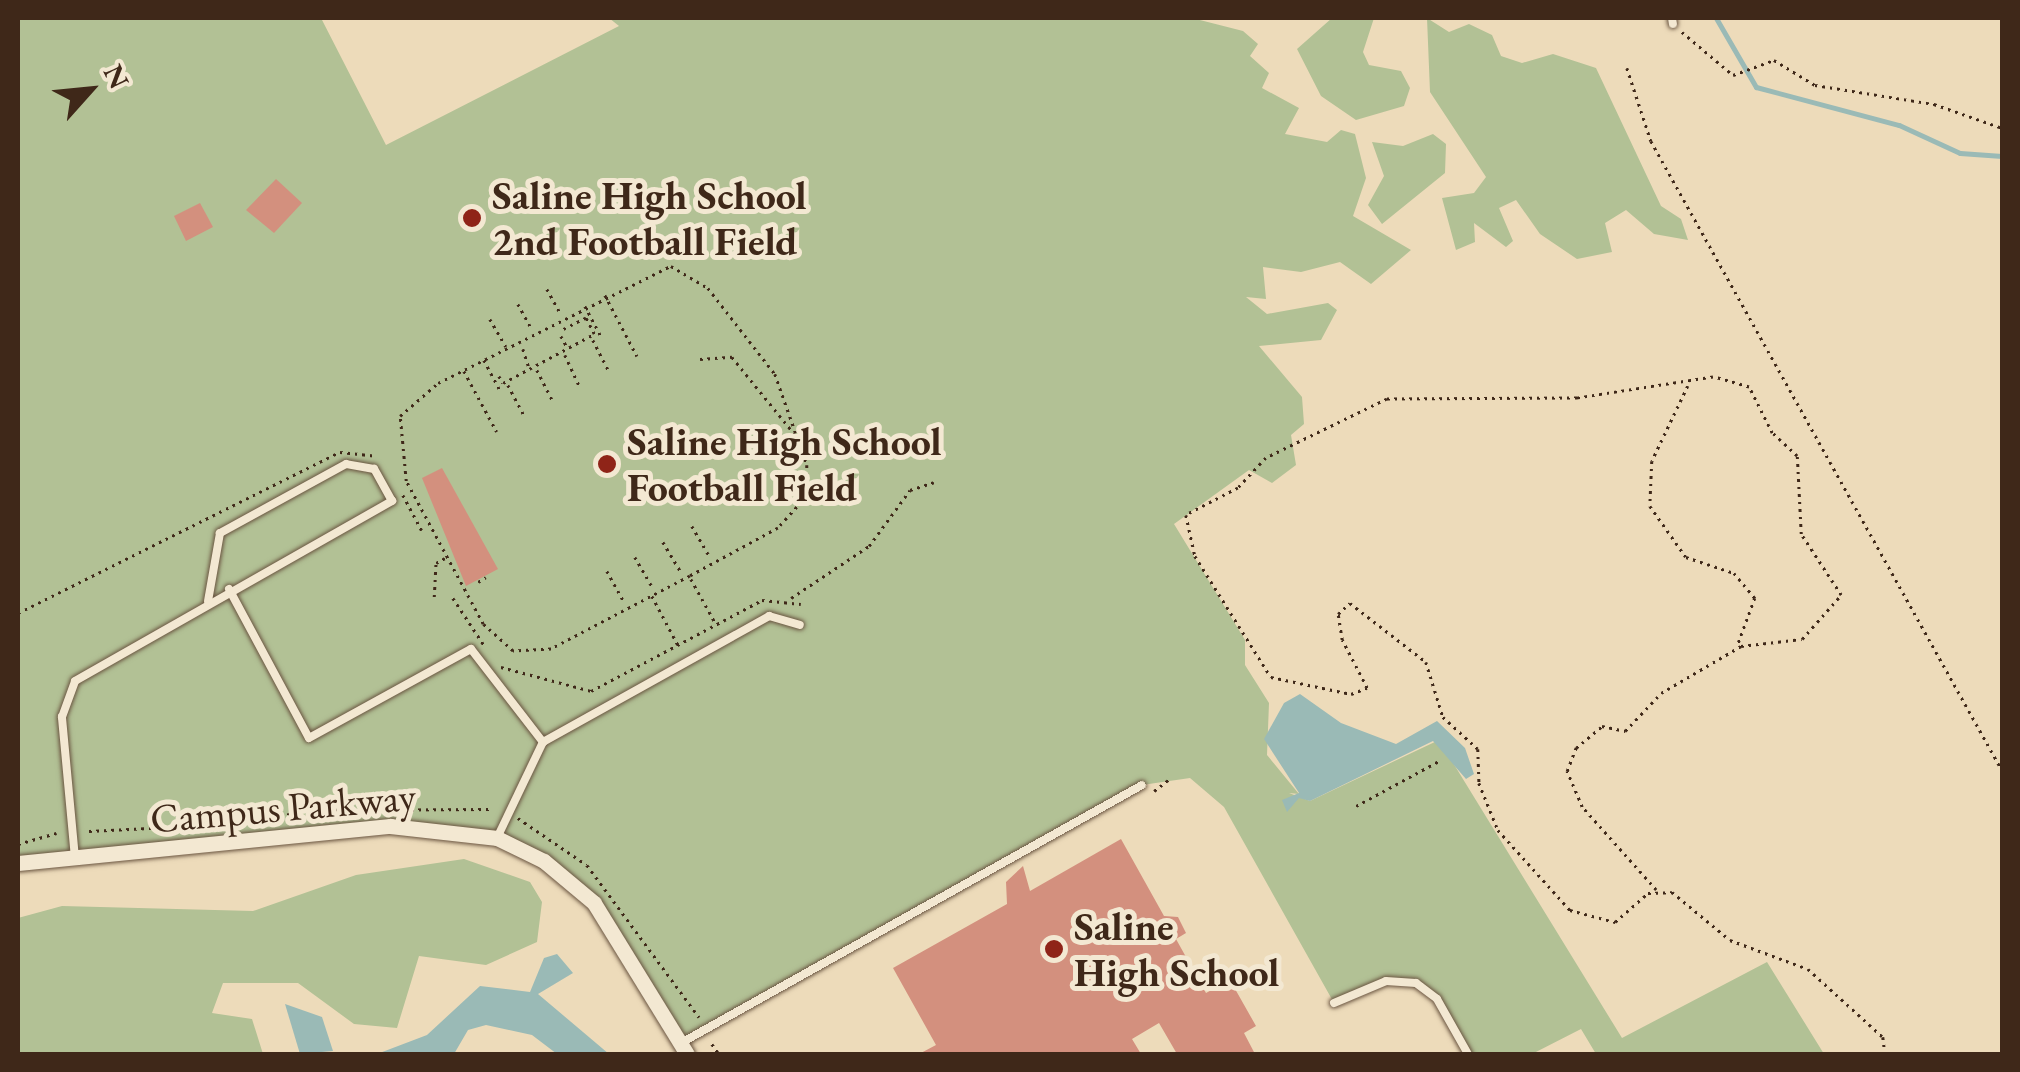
<!DOCTYPE html>
<html>
<head>
<meta charset="utf-8">
<style>
	body { margin:0 }
	#map { position:relative; width:2020px; height:1072px; overflow:hidden; background:#eddbba; font-family:"EB Garamond",serif }
	div>[style] { position:absolute }
	.green>* { inset:0; background:#b2c195 }
	.water>* { inset:0; background:#9abab6 }
	.stream>* { height:5px; margin:-2.5px; padding:0 2.5px; transform-origin:2.5px; border-radius:2.5px; background:#9abab6 }
	.building>* { inset:0; background:#d3907e }
	.path>* { height:2.5px; margin-top:-1.25px; transform-origin:0; background:repeating-linear-gradient(90deg,#3f2819 0 2.5px,transparent 0 7.5px) }
	.roads { filter:drop-shadow(0 0 2px #6a5541) drop-shadow(0 0 2px #6a5541) }
	.service>* { height:8px; margin:-4px; padding:0 4px; transform-origin:4px; border-radius:4px; background:#f3e8d2 }
	.minor>* { height:15px; margin:-7.5px; padding:0 7.5px; transform-origin:7.5px; border-radius:7.5px; background:#f3e8d2 }
	.dots>* { width:28px; height:28px; translate:-50% -50%; box-sizing:border-box; border:5px solid #f3e8d2; border-radius:50% }
	span { translate:-50% -50%; white-space:nowrap; text-align:center; line-height:1.15; -webkit-text-stroke:10px #f3e8d2; paint-order:stroke }
	.poi-label { font-size:40px; color:#3f2819; font-weight:700 }
	.left { translate:0 -50%; text-align:left }
	.street-label { font-size:40px; color:#3f2819 }
	.frame { position:absolute; inset:0; border:20px solid #3f2819; pointer-events:none }
	.north { position:absolute; left:40px; top:40px; width:100px; height:100px; -webkit-text-stroke:8px #f3e8d2; paint-order:stroke; rotate:63deg; font-size:28px; font-weight:700; line-height:40px; text-align:center; color:#3f2819 }
	.north::after { content:''; display:block; margin:auto; width:35px; height:45px; background:#3f2819; clip-path:polygon(50% 0,100% 100%,50% 72%,0 100%) }
</style>
</head>
<body>
<div id="map">
	<div class="green">
		<div style="clip-path:polygon(18px 18px,321px 18px,386px 145px,619px 26px,609px 18px,1192px 18px,1243px 31px,1258px 44px,1250px 56px,1269px 73px,1262px 88px,1299px 108px,1285px 134px,1327px 142px,1341px 130px,1355px 134px,1366px 178px,1353px 216px,1411px 250px,1371px 284px,1340px 262px,1301px 272px,1263px 267px,1266px 299px,1246px 297px,1267px 314px,1328px 303px,1337px 310px,1321px 340px,1259px 346px,1302px 397px,1304px 424px,1291px 435px,1296px 465px,1272px 483px,1249px 470px,1174px 524px,1245px 640px,1245px 665px,1269px 703px,1267px 755px,1299px 794px,1289px 793px,1310px 801px,1439px 740px,1622px 1038px,1767px 962px,1824px 1054px,1596px 1054px,1581px 1029px,1532px 1054px,1468px 1054px,1427px 989px,1394px 980px,1334px 1003px,1224px 807px,1190px 778px,1142px 785px,681px 1043px,623px 942px,544px 861px,441px 827px,18px 863px)"></div>
		<div style="clip-path:polygon(1332px 18px,1374px 18px,1363px 52px,1369px 65px,1401px 71px,1410px 88px,1404px 106px,1356px 120px,1321px 96px,1297px 49px)"></div>
		<div style="clip-path:polygon(1427px 18px,1449px 32px,1469px 24px,1492px 35px,1501px 56px,1522px 63px,1553px 54px,1596px 68px,1661px 206px,1681px 219px,1688px 240px,1654px 234px,1626px 210px,1605px 223px,1612px 252px,1577px 259px,1540px 234px,1516px 200px,1499px 208px,1513px 241px,1506px 247px,1474px 223px,1475px 242px,1456px 250px,1442px 198px,1474px 193px,1486px 177px,1430px 92px)"></div>
		<div style="clip-path:polygon(1433px 134px,1446px 144px,1445px 173px,1382px 224px,1368px 205px,1384px 176px,1372px 142px,1403px 146px)"></div>
		<div style="clip-path:polygon(464px 859px,530px 882px,542px 902px,537px 942px,486px 965px,419px 956px,397px 1028px,354px 1024px,298px 983px,223px 983px,212px 1013px,252px 1019px,263px 1054px,18px 1054px,18px 918px,62px 906px,253px 911px,356px 875px)"></div>
	</div>
	<div class="water">
		<div style="clip-path:polygon(1300px 694px,1341px 723px,1396px 744px,1437px 721px,1465px 748px,1474px 774px,1466px 779px,1433px 741px,1310px 801px,1299px 798px,1287px 812px,1282px 800px,1299px 793px,1264px 739px,1284px 703px)"></div>
		<div style="clip-path:polygon(557px 954px,573px 973px,538px 994px,609px 1054px,557px 1054px,532px 1035px,486px 1025px,468px 1030px,454px 1054px,377px 1054px,427px 1035px,480px 986px,530px 992px,544px 958px)"></div>
		<div style="clip-path:polygon(285px 1004px,322px 1017px,333px 1051px,300px 1054px)"></div>
	</div>
	<div class="stream">
		<div style="left:1716px;top:18px;width:80px;rotate:59.9deg"></div>
		<div style="left:1756px;top:87px;width:148px;rotate:14.9deg"></div>
		<div style="left:1899px;top:125px;width:67px;rotate:24.7deg"></div>
		<div style="left:1960px;top:153px;width:42px;rotate:4.1deg"></div>
	</div>
	<div class="building">
		<div style="clip-path:polygon(276px 179px,302px 203px,274px 233px,246px 210px)"></div>
		<div style="clip-path:polygon(200px 203px,213px 227px,186px 241px,174px 216px)"></div>
		<div style="clip-path:polygon(442px 468px,498px 569px,466px 586px,422px 478px)"></div>
		<div style="clip-path:polygon(1121px 839px,1164px 916px,1178px 917px,1186px 933px,1176px 939px,1206px 993px,1230px 980px,1256px 1026px,1244px 1033px,1255px 1054px,1177px 1054px,1159px 1023px,1132px 1039px,1141px 1054px,919px 1054px,936px 1045px,893px 968px,1007px 904px,1006px 882px,1023px 866px,1030px 891px)"></div>
	</div>
	<div class="path">
		<div style="left:1682px;top:32px;width:67px;rotate:40.1deg"></div>
		<div style="left:1733px;top:75px;width:44px;rotate:-20.1deg"></div>
		<div style="left:1774px;top:60px;width:48px;rotate:31.4deg"></div>
		<div style="left:1815px;top:85px;width:121px;rotate:9.1deg"></div>
		<div style="left:1934px;top:104px;width:72px;rotate:19.4deg"></div>
		<div style="left:1627px;top:68px;width:77px;rotate:71.8deg"></div>
		<div style="left:1651px;top:141px;width:720px;rotate:60.84deg"></div>
		<div style="left:671px;top:266px;width:43px;rotate:30.7deg"></div>
		<div style="left:708px;top:288px;width:109px;rotate:52.1deg"></div>
		<div style="left:775px;top:374px;width:96px;rotate:70.6deg"></div>
		<div style="left:807px;top:465px;width:31px;rotate:90deg"></div>
		<div style="left:807px;top:496px;width:43px;rotate:132.2deg"></div>
		<div style="left:778px;top:528px;width:100px;rotate:151.4deg"></div>
		<div style="left:690px;top:576px;width:157px;rotate:152.3deg"></div>
		<div style="left:551px;top:649px;width:38px;rotate:177deg"></div>
		<div style="left:513px;top:651px;width:40px;rotate:-138deg"></div>
		<div style="left:483px;top:624px;width:162px;rotate:-118.3deg"></div>
		<div style="left:406px;top:481px;width:65px;rotate:-95.3deg"></div>
		<div style="left:400px;top:416px;width:50px;rotate:-41deg"></div>
		<div style="left:438px;top:383px;width:261px;rotate:-26.7deg"></div>
		<div style="left:547px;top:289px;width:29px;rotate:61deg"></div>
		<div style="left:605px;top:295px;width:69px;rotate:62.3deg"></div>
		<div style="left:518px;top:304px;width:26px;rotate:61deg"></div>
		<div style="left:585px;top:306px;width:34px;rotate:62deg"></div>
		<div style="left:490px;top:319px;width:32px;rotate:60deg"></div>
		<div style="left:561px;top:336px;width:13px;rotate:61deg"></div>
		<div style="left:593px;top:340px;width:36px;rotate:63deg"></div>
		<div style="left:523px;top:349px;width:20px;rotate:72deg"></div>
		<div style="left:565px;top:355px;width:35px;rotate:65deg"></div>
		<div style="left:700px;top:359px;width:32px;rotate:-4deg"></div>
		<div style="left:732px;top:357px;width:103px;rotate:50.9deg"></div>
		<div style="left:484px;top:360px;width:34px;rotate:62deg"></div>
		<div style="left:537px;top:370px;width:36px;rotate:63deg"></div>
		<div style="left:464px;top:371px;width:69px;rotate:61.6deg"></div>
		<div style="left:499px;top:376px;width:8px;rotate:60deg"></div>
		<div style="left:503px;top:383px;width:103px;rotate:-28.3deg"></div>
		<div style="left:594px;top:334px;width:18px;rotate:-117deg"></div>
		<div style="left:586px;top:318px;width:28px;rotate:153deg"></div>
		<div style="left:508px;top:385px;width:36px;rotate:62deg"></div>
		<div style="left:1688px;top:386px;width:83px;rotate:115.6deg"></div>
		<div style="left:1652px;top:461px;width:45px;rotate:92.5deg"></div>
		<div style="left:1650px;top:506px;width:62px;rotate:54.8deg"></div>
		<div style="left:1686px;top:557px;width:51px;rotate:18.4deg"></div>
		<div style="left:1734px;top:573px;width:33px;rotate:50deg"></div>
		<div style="left:1755px;top:598px;width:52px;rotate:110.2deg"></div>
		<div style="left:403px;top:495px;width:40px;rotate:62deg"></div>
		<div style="left:692px;top:526px;width:34px;rotate:60deg"></div>
		<div style="left:663px;top:542px;width:35px;rotate:59deg"></div>
		<div style="left:635px;top:557px;width:34px;rotate:60deg"></div>
		<div style="left:607px;top:571px;width:35px;rotate:61deg"></div>
		<div style="left:691px;top:579px;width:51px;rotate:60.9deg"></div>
		<div style="left:478px;top:582px;width:9px;rotate:-32deg"></div>
		<div style="left:652px;top:596px;width:55px;rotate:62deg"></div>
		<div style="left:434px;top:597px;width:34px;rotate:-87deg"></div>
		<div style="left:436px;top:563px;width:10px;rotate:-29deg"></div>
		<div style="left:453px;top:598px;width:56px;rotate:56.6deg"></div>
		<div style="left:791px;top:598px;width:94px;rotate:-33.7deg"></div>
		<div style="left:869px;top:546px;width:69px;rotate:-53.8deg"></div>
		<div style="left:910px;top:490px;width:25px;rotate:-18deg"></div>
		<div style="left:18px;top:613px;width:360px;rotate:-26.6deg"></div>
		<div style="left:340px;top:452px;width:36px;rotate:6deg"></div>
		<div style="left:501px;top:667px;width:93px;rotate:14.9deg"></div>
		<div style="left:591px;top:691px;width:194px;rotate:-28deg"></div>
		<div style="left:762px;top:600px;width:39px;rotate:6deg"></div>
		<div style="left:1154px;top:791px;width:18px;rotate:-38deg"></div>
		<div style="left:1356px;top:806px;width:94px;rotate:-28.5deg"></div>
		<div style="left:518px;top:818px;width:83px;rotate:34.3deg"></div>
		<div style="left:587px;top:865px;width:189px;rotate:53.6deg"></div>
		<div style="left:89px;top:831px;width:162px;rotate:-2.8deg"></div>
		<div style="left:251px;top:823px;width:57px;rotate:-13.3deg"></div>
		<div style="left:306px;top:810px;width:186px;rotate:-0.3deg"></div>
		<div style="left:18px;top:844px;width:40px;rotate:-16deg"></div>
		<div style="left:1656px;top:890px;width:111px;rotate:-131.7deg"></div>
		<div style="left:1582px;top:807px;width:39px;rotate:-113deg"></div>
		<div style="left:1567px;top:771px;width:25px;rotate:-69deg"></div>
		<div style="left:1576px;top:748px;width:34px;rotate:-40deg"></div>
		<div style="left:1602px;top:726px;width:24px;rotate:12deg"></div>
		<div style="left:1625px;top:731px;width:52px;rotate:-46.5deg"></div>
		<div style="left:1661px;top:693px;width:93px;rotate:-30.4deg"></div>
		<div style="left:1741px;top:646px;width:61px;rotate:-6.5deg"></div>
		<div style="left:1802px;top:639px;width:59px;rotate:-48.4deg"></div>
		<div style="left:1841px;top:595px;width:73px;rotate:-123.3deg"></div>
		<div style="left:1801px;top:534px;width:78px;rotate:-92.9deg"></div>
		<div style="left:1797px;top:456px;width:34px;rotate:-137deg"></div>
		<div style="left:1772px;top:433px;width:51px;rotate:-116.6deg"></div>
		<div style="left:1749px;top:387px;width:37px;rotate:-164deg"></div>
		<div style="left:1713px;top:377px;width:138px;rotate:171.2deg"></div>
		<div style="left:1577px;top:398px;width:190px;rotate:179.7deg"></div>
		<div style="left:1387px;top:399px;width:135px;rotate:154deg"></div>
		<div style="left:1266px;top:458px;width:41px;rotate:133deg"></div>
		<div style="left:1238px;top:488px;width:59px;rotate:152.6deg"></div>
		<div style="left:1186px;top:515px;width:42px;rotate:77.6deg"></div>
		<div style="left:1195px;top:556px;width:143px;rotate:57.9deg"></div>
		<div style="left:1271px;top:677px;width:82px;rotate:12deg"></div>
		<div style="left:1351px;top:694px;width:17px;rotate:-21deg"></div>
		<div style="left:1367px;top:688px;width:54px;rotate:-117.5deg"></div>
		<div style="left:1342px;top:640px;width:26px;rotate:-99deg"></div>
		<div style="left:1338px;top:614px;width:16px;rotate:-43deg"></div>
		<div style="left:1350px;top:603px;width:96px;rotate:37.8deg"></div>
		<div style="left:1426px;top:662px;width:58px;rotate:72.8deg"></div>
		<div style="left:1443px;top:717px;width:47px;rotate:42.4deg"></div>
		<div style="left:1478px;top:749px;width:34px;rotate:88deg"></div>
		<div style="left:1479px;top:783px;width:51px;rotate:68deg"></div>
		<div style="left:1498px;top:830px;width:108px;rotate:48deg"></div>
		<div style="left:1570px;top:910px;width:47px;rotate:14.9deg"></div>
		<div style="left:1615px;top:922px;width:44px;rotate:-41.3deg"></div>
		<div style="left:1648px;top:893px;width:24px;rotate:-2deg"></div>
		<div style="left:1672px;top:892px;width:75px;rotate:39.6deg"></div>
		<div style="left:1730px;top:940px;width:83px;rotate:20.4deg"></div>
		<div style="left:1808px;top:969px;width:101px;rotate:42.2deg"></div>
		<div style="left:1883px;top:1037px;width:17px;rotate:83deg"></div>
		<div style="left:712px;top:1044px;width:12px;rotate:55deg"></div>
	</div>
	<div class="roads">
		<div class="service">
			<div style="left:1672px;top:18px;width:6px;rotate:81deg"></div>
			<div style="left:229px;top:589px;width:169px;rotate:61.8deg"></div>
			<div style="left:309px;top:738px;width:185px;rotate:-28.8deg"></div>
			<div style="left:471px;top:649px;width:118px;rotate:52.3deg"></div>
			<div style="left:543px;top:742px;width:259px;rotate:-29.1deg"></div>
			<div style="left:769px;top:616px;width:32px;rotate:16deg"></div>
			<div style="left:497px;top:838px;width:106px;rotate:-64.4deg"></div>
			<div style="left:75px;top:858px;width:142px;rotate:-95.3deg"></div>
			<div style="left:62px;top:717px;width:38px;rotate:-70deg"></div>
			<div style="left:75px;top:681px;width:365px;rotate:-29.6deg"></div>
			<div style="left:392px;top:501px;width:37px;rotate:-119deg"></div>
			<div style="left:374px;top:469px;width:28px;rotate:-170deg"></div>
			<div style="left:346px;top:464px;width:144px;rotate:151.3deg"></div>
			<div style="left:220px;top:533px;width:69px;rotate:100deg"></div>
			<div style="left:1334px;top:1003px;width:56px;rotate:-22.9deg"></div>
			<div style="left:1386px;top:981px;width:30px;rotate:4deg"></div>
			<div style="left:1416px;top:983px;width:26px;rotate:37deg"></div>
			<div style="left:1437px;top:999px;width:63px;rotate:60.6deg"></div>
			<div style="left:681px;top:1043px;width:528px;rotate:-29.23deg"></div>
		</div>
		<div class="minor">
			<div style="left:18px;top:863px;width:374px;rotate:-5.7deg"></div>
			<div style="left:390px;top:826px;width:108px;rotate:6.4deg"></div>
			<div style="left:497px;top:838px;width:52px;rotate:26.1deg"></div>
			<div style="left:544px;top:861px;width:65px;rotate:40deg"></div>
			<div style="left:594px;top:903px;width:177px;rotate:58.4deg"></div>
		</div>
	</div>
	<div class="dots">
		<div style="left:472px;top:218px;background:#8f2418"></div>
		<div style="left:607px;top:464px;background:#8f2418"></div>
		<div style="left:1054px;top:949px;background:#8f2418"></div>
	</div>
	<div class="poi-label">
		<span class="left" style="left:492px;top:218px">Saline High School<br>2nd Football Field</span>
		<span class="left" style="left:627px;top:464px">Saline High School<br>Football Field</span>
		<span class="left" style="left:1074px;top:949px">Saline<br>High School</span>
	</div>
	<div class="street-label">
		<span style="left:283px;top:807px;rotate:-5deg">Campus Parkway</span>
	</div>
	<div class="frame"></div>
	<div class="north">N</div>
</div>
</body>
</html>
